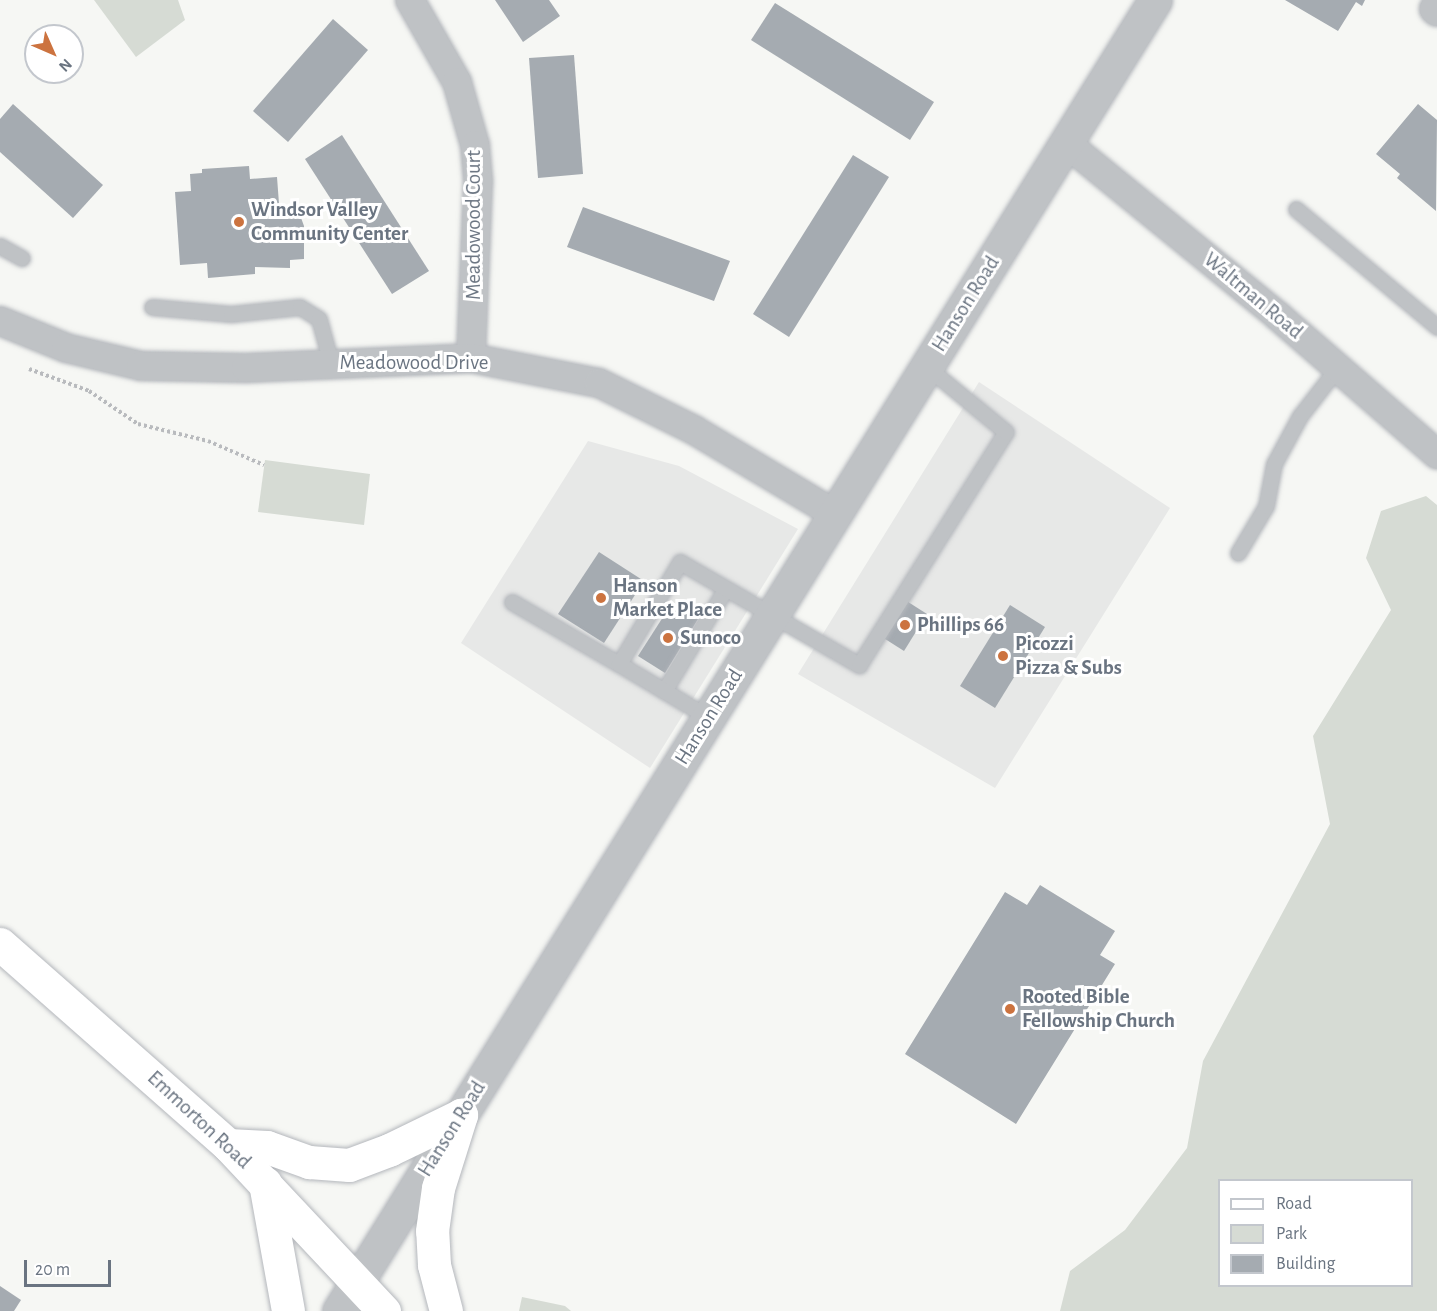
<!DOCTYPE html>
<html>
<head>
<meta charset="utf-8">
<style>
	body { margin:0 }
	#map { position:relative; width:1437px; height:1311px; overflow:hidden; background:#f6f7f4; font-family:"Alegreya Sans",sans-serif }
	div>[style] { position:absolute }
	.built>* { inset:0; background:#e7e8e7 }
	.green>* { inset:0; background:#d6dbd4 }
	.building>* { inset:0; background:#a5abb1 }
	.path>* { height:4px; margin-top:-2px; transform-origin:0; background:repeating-linear-gradient(90deg,#b9bbbe 0 3px,transparent 0 6px) }
	.roads { filter:drop-shadow(0 0 2px #b4b7bc) drop-shadow(0 0 2px #b4b7bc) }
	.service>* { height:15px; margin:-7.5px; padding:0 7.5px; transform-origin:7.5px; border-radius:7.5px; background:#bfc2c5 }
	.minor>* { height:28px; margin:-14px; padding:0 14px; transform-origin:14px; border-radius:14px; background:#bfc2c5 }
	.tertiary>* { height:33px; margin:-16.5px; padding:0 16.5px; transform-origin:16.5px; border-radius:16.5px; background:#bfc2c5 }
	.secondary>* { height:33px; margin:-16.5px; padding:0 16.5px; transform-origin:16.5px; border-radius:16.5px; background:#fff }
	.dots>* { width:16px; height:16px; translate:-50% -50%; box-sizing:border-box; border:3px solid #fff; border-radius:50% }
	span { translate:-50% -50%; white-space:nowrap; text-align:center; line-height:1.15; -webkit-text-stroke:6px #fff; paint-order:stroke }
	.poi-label { font-size:21px; color:#6a7481; font-weight:700 }
	.left { translate:0 -50%; text-align:left }
	.street-label { font-size:21px; color:#6a7481 }
	.legend { position:absolute; left:1218px; top:1179px; width:195px; height:108px; box-sizing:border-box; background:#fff; border:2px solid #c3c7cd; margin:0; padding:8px 10px; list-style:none; font-size:18px; color:#6a7481 }
	.legend li { display:flex; align-items:center; gap:12px; height:30px }
	.legend b { width:30px; border:2px solid #c3c7cd }
	.north { position:absolute; left:24px; top:24px; width:60px; height:60px; box-sizing:border-box; background:#fff; border:2px solid #c3c7cd; border-radius:50%; rotate:135deg; font-size:16px; font-weight:700; line-height:24px; text-align:center; color:#6a7481 }
	.north::after { content:''; display:block; margin:auto; width:21px; height:27px; background:#cc733f; clip-path:polygon(50% 0,100% 100%,50% 72%,0 100%) }
	.scale { position:absolute; left:24px; top:1260px; width:87px; height:27px; box-sizing:border-box; border:3px solid #6a7481; border-top:0; padding-left:8px; font-size:18px; line-height:21px; white-space:nowrap; color:#6a7481; -webkit-text-stroke:4px #fff; paint-order:stroke }
</style>
</head>
<body>
<div id="map">
	<div class="built">
		<div style="clip-path:polygon(979px 382px,1170px 508px,995px 788px,798px 674px)"></div>
		<div style="clip-path:polygon(588px 441px,679px 466px,798px 529px,650px 768px,461px 643px)"></div>
	</div>
	<div class="green">
		<div style="clip-path:polygon(94px 0,178px 0,185px 20px,136px 57px)"></div>
		<div style="clip-path:polygon(265px 460px,370px 474px,364px 525px,258px 512px)"></div>
		<div style="clip-path:polygon(evenodd,1426px 496px,1437px 505px,1437px 1311px,1060px 1311px,1070px 1271px,1125px 1230px,1187px 1148px,1203px 1061px,1330px 824px,1313px 736px,1391px 610px,1366px 558px,1381px 511px,1426px 496px,1412px 1180px,1412px 1286px,1220px 1286px,1220px 1180px,1412px 1180px)"></div>
		<div style="clip-path:polygon(522px 1297px,565px 1306px,571px 1311px,519px 1311px)"></div>
	</div>
	<div class="building">
		<div style="clip-path:polygon(495px 0,549px 0,560px 16px,523px 42px)"></div>
		<div style="clip-path:polygon(1285px 0,1365px 0,1362px 6px,1356px 2px,1338px 31px)"></div>
		<div style="clip-path:polygon(775px 3px,934px 102px,910px 140px,751px 40px)"></div>
		<div style="clip-path:polygon(333px 19px,368px 50px,288px 142px,253px 111px)"></div>
		<div style="clip-path:polygon(574px 55px,583px 174px,538px 178px,529px 58px)"></div>
		<div style="clip-path:polygon(13px 104px,103px 185px,73px 218px,0 152px,0 119px)"></div>
		<div style="clip-path:polygon(1418px 104px,1437px 120px,1436px 211px,1397px 178px,1400px 174px,1376px 154px)"></div>
		<div style="clip-path:polygon(342px 135px,429px 271px,392px 294px,305px 159px)"></div>
		<div style="clip-path:polygon(853px 155px,889px 177px,789px 337px,753px 314px)"></div>
		<div style="clip-path:polygon(249px 166px,250px 179px,277px 177px,280px 217px,300px 215px,304px 226px,304px 259px,290px 260px,290px 268px,255px 267px,255px 274px,208px 278px,207px 263px,180px 265px,175px 192px,191px 191px,190px 174px,202px 173px,202px 169px)"></div>
		<div style="clip-path:polygon(583px 207px,730px 261px,714px 301px,567px 247px)"></div>
		<div style="clip-path:polygon(599px 552px,644px 581px,604px 643px,558px 614px)"></div>
		<div style="clip-path:polygon(905px 600px,927px 614px,904px 651px,882px 637px)"></div>
		<div style="clip-path:polygon(672px 603px,698px 619px,665px 673px,638px 656px)"></div>
		<div style="clip-path:polygon(1010px 605px,1045px 627px,995px 708px,960px 686px)"></div>
		<div style="clip-path:polygon(1040px 885px,1115px 931px,1100px 955px,1115px 964px,1016px 1124px,905px 1054px,1005px 892px,1027px 905px)"></div>
		<div style="clip-path:polygon(0 1286px,21px 1300px,14px 1311px,0 1311px)"></div>
	</div>
	<div class="path">
		<div style="left:29px;top:369px;width:64px;rotate:20.1deg"></div>
		<div style="left:89px;top:391px;width:59px;rotate:34deg"></div>
		<div style="left:138px;top:424px;width:72px;rotate:13.7deg"></div>
		<div style="left:208px;top:441px;width:61px;rotate:23.2deg"></div>
	</div>
	<div class="roads">
		<div class="service">
			<div style="left:1296px;top:209px;width:184px;rotate:39.9deg"></div>
			<div style="left:0;top:246px;width:25px;rotate:29deg"></div>
			<div style="left:152px;top:307px;width:79px;rotate:5.1deg"></div>
			<div style="left:231px;top:314px;width:69px;rotate:-5.8deg"></div>
			<div style="left:300px;top:307px;width:22px;rotate:32deg"></div>
			<div style="left:319px;top:319px;width:46px;rotate:74.7deg"></div>
			<div style="left:1238px;top:553px;width:55px;rotate:-59.2deg"></div>
			<div style="left:1266px;top:506px;width:43px;rotate:-79.2deg"></div>
			<div style="left:1274px;top:464px;width:55px;rotate:-61.6deg"></div>
			<div style="left:1300px;top:416px;width:62px;rotate:-52.2deg"></div>
			<div style="left:512px;top:602px;width:124px;rotate:30.1deg"></div>
			<div style="left:664px;top:691px;width:118px;rotate:-58.9deg"></div>
			<div style="left:708px;top:717px;width:104px;rotate:-149.2deg"></div>
			<div style="left:619px;top:664px;width:119px;rotate:-59.1deg"></div>
			<div style="left:680px;top:562px;width:207px;rotate:29.9deg"></div>
			<div style="left:859px;top:665px;width:275px;rotate:-57.8deg"></div>
			<div style="left:1006px;top:432px;width:102px;rotate:-140.6deg"></div>
		</div>
		<div class="minor">
			<div style="left:410px;top:0;width:95px;rotate:60.2deg"></div>
			<div style="left:457px;top:82px;width:66px;rotate:74.1deg"></div>
			<div style="left:475px;top:145px;width:37px;rotate:85deg"></div>
			<div style="left:478px;top:182px;width:176px;rotate:92.3deg"></div>
			<div style="left:1437px;top:4px;width:6px;rotate:121deg"></div>
			<div style="left:1434px;top:9px;width:4px;rotate:45deg"></div>
			<div style="left:1066px;top:143px;width:274px;rotate:39.2deg"></div>
			<div style="left:1278px;top:316px;width:211px;rotate:41deg"></div>
			<div style="left:0;top:321px;width:71px;rotate:22.2deg"></div>
			<div style="left:66px;top:348px;width:77px;rotate:13.5deg"></div>
			<div style="left:141px;top:366px;width:105px;rotate:1.1deg"></div>
			<div style="left:246px;top:368px;width:225px;rotate:-2.5deg"></div>
			<div style="left:471px;top:358px;width:130px;rotate:11.1deg"></div>
			<div style="left:599px;top:383px;width:106px;rotate:26.3deg"></div>
			<div style="left:694px;top:430px;width:164px;rotate:30.8deg"></div>
		</div>
		<div class="tertiary">
			<div style="left:339px;top:1311px;width:1544px;rotate:-58.1deg"></div>
		</div>
		<div class="secondary">
			<div style="left:0;top:944px;width:304px;rotate:41.4deg"></div>
			<div style="left:228px;top:1145px;width:228px;rotate:46.8deg"></div>
			<div style="left:228px;top:1145px;width:39px;rotate:3deg"></div>
			<div style="left:267px;top:1147px;width:45px;rotate:19.7deg"></div>
			<div style="left:309px;top:1162px;width:40px;rotate:4.3deg"></div>
			<div style="left:349px;top:1165px;width:43px;rotate:-20.6deg"></div>
			<div style="left:389px;top:1150px;width:80px;rotate:-25.9deg"></div>
			<div style="left:265px;top:1183px;width:130px;rotate:79.8deg"></div>
			<div style="left:446px;top:1311px;width:48px;rotate:-104.6deg"></div>
			<div style="left:434px;top:1265px;width:34px;rotate:-93deg"></div>
			<div style="left:432px;top:1231px;width:43px;rotate:-82.1deg"></div>
			<div style="left:438px;top:1188px;width:77px;rotate:-72.5deg"></div>
		</div>
	</div>
	<div class="dots">
		<div style="left:239px;top:222px;background:#cc733f"></div>
		<div style="left:601px;top:598px;background:#cc733f"></div>
		<div style="left:905px;top:625px;background:#cc733f"></div>
		<div style="left:668px;top:638px;background:#cc733f"></div>
		<div style="left:1003px;top:656px;background:#cc733f"></div>
		<div style="left:1010px;top:1009px;background:#cc733f"></div>
	</div>
	<div class="poi-label">
		<span class="left" style="left:251px;top:222px">Windsor Valley<br>Community Center</span>
		<span class="left" style="left:613px;top:598px">Hanson<br>Market Place</span>
		<span class="left" style="left:917px;top:625px">Phillips 66</span>
		<span class="left" style="left:680px;top:638px">Sunoco</span>
		<span class="left" style="left:1015px;top:656px">Picozzi<br>Pizza &amp; Subs</span>
		<span class="left" style="left:1022px;top:1009px">Rooted Bible<br>Fellowship Church</span>
	</div>
	<div class="street-label">
		<span style="left:474px;top:225px;rotate:-90deg">Meadowood Court</span>
		<span style="left:1253px;top:296px;rotate:40deg">Waltman Road</span>
		<span style="left:966px;top:304px;rotate:-58deg">Hanson Road</span>
		<span style="left:414px;top:363px">Meadowood Drive</span>
		<span style="left:709px;top:717px;rotate:-58deg">Hanson Road</span>
		<span style="left:199px;top:1120px;rotate:43deg">Emmorton Road</span>
		<span style="left:452px;top:1129px;rotate:-58deg">Hanson Road</span>
	</div>
	<ul class="legend">
	<li><b style="height:8px;background:#fff"></b>Road</li>
	<li><b style="height:16px;background:#d6dbd4"></b>Park</li>
	<li><b style="height:16px;background:#a5abb1"></b>Building</li>
	</ul>
	<div class="north">N</div>
	<div class="scale">20 m</div>
</div>
</body>
</html>
